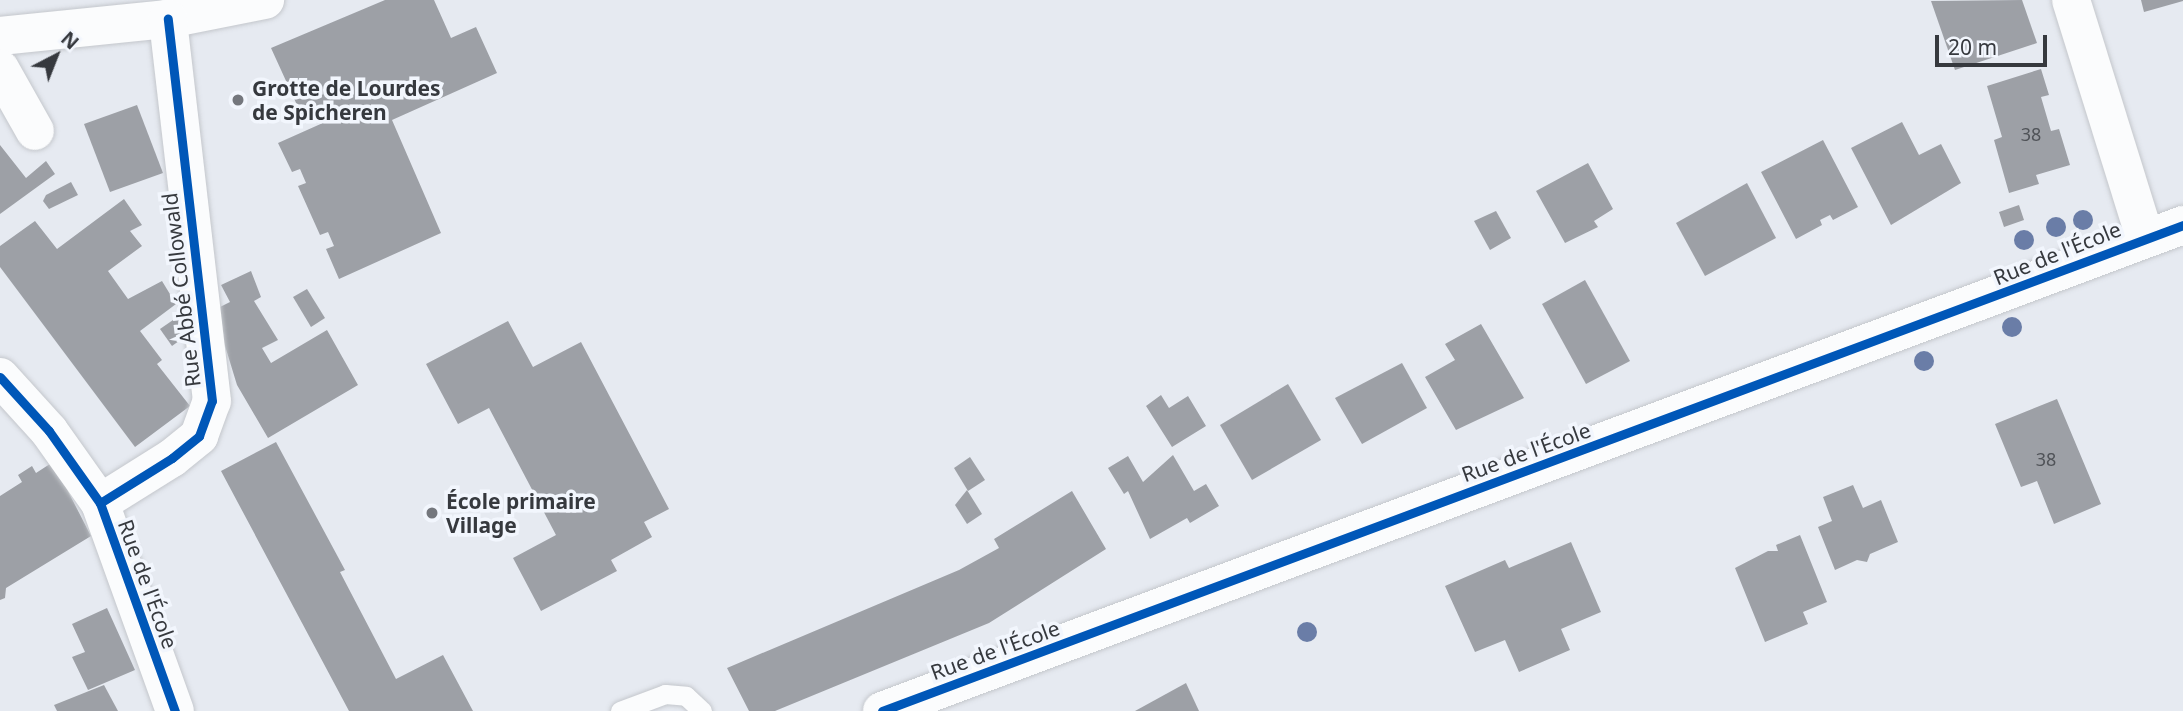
<!DOCTYPE html>
<html>
<head>
<meta charset="utf-8">
<style>
	body { margin:0 }
	#map { position:relative; width:2183px; height:711px; overflow:hidden; background:#e6eaf1; font-family:"Noto Sans",sans-serif }
	div>[style] { position:absolute }
	.building>* { inset:0; background:#9da0a6 }
	.roads { filter:drop-shadow(0 0 2px #c4c7cc) drop-shadow(0 0 2px #c4c7cc) }
	.lane>* { height:19px; margin:-9.5px; padding:0 9.5px; transform-origin:9.5px; border-radius:9.5px; background:#fbfcfd }
	.street>* { height:38px; margin:-19px; padding:0 19px; transform-origin:19px; border-radius:19px; background:#fbfcfd }
	.cycleway>* { height:9px; margin:-4.5px; padding:0 4.5px; transform-origin:4.5px; border-radius:4.5px; background:#0057b8 }
	.trees>* { width:20px; height:20px; margin:-10px; border-radius:50%; background:#6a7da7 }
	.dots>* { width:19px; height:19px; translate:-50% -50%; box-sizing:border-box; border:4px solid #f2f6fd; border-radius:50% }
	span { translate:-50% -50%; white-space:nowrap; text-align:center; line-height:1.15; -webkit-text-stroke:7px #f2f6fd; paint-order:stroke }
	.number-label { font-size:18px; color:#505358 }
	.number-label span { -webkit-text-stroke-width:0 }
	.poi-label { font-size:21px; color:#36393e; font-weight:700 }
	.left { translate:0 -50%; text-align:left }
	.street-label { font-size:21px; color:#36393e }
	.north { position:absolute; left:21px; top:21px; width:70px; height:70px; -webkit-text-stroke:5px #f2f6fd; paint-order:stroke; rotate:42deg; font-size:19px; font-weight:700; line-height:28px; text-align:center; color:#36393e }
	.north::after { content:''; display:block; margin:auto; width:24px; height:32px; background:#36393e; clip-path:polygon(50% 0,100% 100%,50% 72%,0 100%) }
	.scale { position:absolute; left:1935px; top:35px; width:112px; height:32px; box-sizing:border-box; border:4px solid #36393e; border-top:0; padding-left:9px; font-size:21px; line-height:24px; white-space:nowrap; color:#36393e; -webkit-text-stroke:5px #f2f6fd; paint-order:stroke }
</style>
</head>
<body>
<div id="map">
	<div class="building">
		<div style="clip-path:polygon(385px 0,434px 0,451px 38px,476px 27px,497px 73px,392px 120px,441px 233px,339px 279px,326px 249px,334px 246px,328px 232px,320px 235px,298px 186px,306px 183px,300px 169px,292px 172px,278px 143px,334px 118px,327px 105px,302px 116px,271px 48px)"></div>
		<div style="clip-path:polygon(2022px 0,2037px 43px,1955px 70px,1931px 1px)"></div>
		<div style="clip-path:polygon(2141px 0,2183px 0,2183px 1px,2144px 12px)"></div>
		<div style="clip-path:polygon(2041px 69px,2049px 95px,2041px 97px,2051px 131px,2059px 129px,2070px 165px,2036px 175px,2039px 184px,2009px 193px,1994px 140px,2002px 137px,1987px 86px)"></div>
		<div style="clip-path:polygon(137px 105px,163px 173px,110px 192px,84px 124px)"></div>
		<div style="clip-path:polygon(1902px 122px,1919px 155px,1941px 144px,1961px 183px,1891px 225px,1851px 148px)"></div>
		<div style="clip-path:polygon(1823px 140px,1858px 207px,1833px 220px,1830px 215px,1820px 220px,1822px 225px,1796px 239px,1761px 172px)"></div>
		<div style="clip-path:polygon(0 145px,26px 178px,46px 161px,55px 174px,0 214px)"></div>
		<div style="clip-path:polygon(1588px 163px,1613px 209px,1594px 221px,1598px 227px,1565px 243px,1536px 191px)"></div>
		<div style="clip-path:polygon(71px 182px,78px 195px,49px 209px,43px 201px,46px 195px)"></div>
		<div style="clip-path:polygon(1747px 183px,1776px 238px,1705px 276px,1676px 223px)"></div>
		<div style="clip-path:polygon(124px 199px,142px 225px,130px 231px,142px 246px,108px 271px,128px 299px,162px 281px,176px 304px,140px 331px,162px 360px,157px 364px,190px 406px,135px 447px,0 267px,0 246px,35px 221px,57px 249px)"></div>
		<div style="clip-path:polygon(2019px 205px,2024px 220px,2004px 227px,1999px 212px)"></div>
		<div style="clip-path:polygon(1496px 211px,1511px 238px,1490px 250px,1474px 221px)"></div>
		<div style="clip-path:polygon(251px 271px,261px 297px,254px 301px,278px 340px,262px 348px,271px 363px,327px 330px,358px 385px,268px 438px,237px 385px,214px 310px,230px 302px,221px 285px)"></div>
		<div style="clip-path:polygon(1585px 280px,1630px 361px,1586px 384px,1542px 304px)"></div>
		<div style="clip-path:polygon(307px 289px,325px 318px,311px 327px,293px 297px)"></div>
		<div style="clip-path:polygon(186px 311px,197px 328px,172px 346px,160px 329px)"></div>
		<div style="clip-path:polygon(508px 321px,533px 367px,581px 342px,669px 509px,644px 522px,652px 537px,611px 560px,617px 571px,541px 611px,513px 558px,556px 535px,489px 408px,458px 424px,426px 364px)"></div>
		<div style="clip-path:polygon(1481px 324px,1524px 398px,1456px 430px,1425px 377px,1455px 360px,1445px 344px)"></div>
		<div style="clip-path:polygon(1402px 363px,1427px 408px,1362px 444px,1335px 398px)"></div>
		<div style="clip-path:polygon(1288px 384px,1321px 440px,1252px 480px,1220px 425px)"></div>
		<div style="clip-path:polygon(1161px 395px,1169px 408px,1188px 396px,1206px 426px,1172px 447px,1146px 406px)"></div>
		<div style="clip-path:polygon(2057px 399px,2101px 504px,2054px 524px,2037px 481px,2021px 487px,1995px 424px)"></div>
		<div style="clip-path:polygon(276px 442px,345px 570px,340px 572px,396px 679px,443px 655px,473px 711px,349px 711px,221px 471px)"></div>
		<div style="clip-path:polygon(1173px 455px,1194px 491px,1206px 484px,1219px 506px,1190px 523px,1187px 518px,1150px 539px,1128px 491px,1124px 494px,1108px 468px,1128px 456px,1143px 482px)"></div>
		<div style="clip-path:polygon(970px 457px,985px 480px,968px 491px,954px 468px)"></div>
		<div style="clip-path:polygon(53px 462px,91px 536px,6px 588px,5px 598px,0 600px,0 496px,22px 482px,18px 475px,32px 466px,36px 473px)"></div>
		<div style="clip-path:polygon(1853px 485px,1863px 508px,1881px 500px,1898px 542px,1870px 554px,1867px 562px,1857px 560px,1835px 570px,1818px 527px,1832px 521px,1823px 497px)"></div>
		<div style="clip-path:polygon(967px 490px,982px 514px,967px 524px,955px 505px)"></div>
		<div style="clip-path:polygon(1072px 491px,1106px 549px,989px 623px,775px 711px,749px 711px,727px 668px,959px 570px,999px 548px,994px 539px)"></div>
		<div style="clip-path:polygon(1800px 535px,1827px 602px,1803px 612px,1808px 624px,1765px 642px,1735px 568px,1768px 551px,1778px 551px,1776px 545px)"></div>
		<div style="clip-path:polygon(1571px 542px,1601px 612px,1561px 629px,1570px 650px,1519px 672px,1505px 640px,1475px 652px,1445px 586px,1505px 560px,1509px 568px)"></div>
		<div style="clip-path:polygon(107px 608px,135px 670px,88px 690px,72px 657px,85px 652px,72px 624px)"></div>
		<div style="clip-path:polygon(1186px 683px,1199px 711px,1135px 711px)"></div>
		<div style="clip-path:polygon(104px 685px,118px 711px,57px 711px,54px 705px)"></div>
	</div>
	<div class="roads">
		<div class="lane">
			<div style="left:620px;top:711px;width:48px;rotate:-20.7deg"></div>
			<div style="left:665px;top:694px;width:21px;rotate:5deg"></div>
			<div style="left:686px;top:696px;width:22px;rotate:43deg"></div>
		</div>
		<div class="street">
			<div style="left:2071px;top:0;width:248px;rotate:72.7deg"></div>
			<div style="left:0;top:36px;width:169px;rotate:-5.8deg"></div>
			<div style="left:168px;top:19px;width:99px;rotate:-11.1deg"></div>
			<div style="left:0;top:69px;width:71px;rotate:60.6deg"></div>
			<div style="left:0;top:377px;width:73px;rotate:47.8deg"></div>
			<div style="left:49px;top:431px;width:88px;rotate:54.7deg"></div>
			<div style="left:100px;top:503px;width:221px;rotate:70.2deg"></div>
			<div style="left:100px;top:503px;width:85px;rotate:-32deg"></div>
			<div style="left:172px;top:458px;width:35px;rotate:-39deg"></div>
			<div style="left:199px;top:436px;width:37px;rotate:-70deg"></div>
			<div style="left:212px;top:401px;width:385px;rotate:-96.6deg"></div>
			<div style="left:882px;top:711px;width:1389px;rotate:-20.48deg"></div>
		</div>
	</div>
	<div class="cycleway">
		<div style="left:0;top:377px;width:73px;rotate:47.8deg"></div>
		<div style="left:49px;top:431px;width:88px;rotate:54.7deg"></div>
		<div style="left:100px;top:503px;width:221px;rotate:70.2deg"></div>
		<div style="left:100px;top:503px;width:85px;rotate:-32deg"></div>
		<div style="left:172px;top:458px;width:35px;rotate:-39deg"></div>
		<div style="left:199px;top:436px;width:37px;rotate:-70deg"></div>
		<div style="left:212px;top:401px;width:385px;rotate:-96.6deg"></div>
		<div style="left:882px;top:711px;width:1389px;rotate:-20.48deg"></div>
	</div>
	<div class="trees">
		<div style="left:2083px;top:220px"></div>
		<div style="left:2056px;top:227px"></div>
		<div style="left:2024px;top:240px"></div>
		<div style="left:2012px;top:327px"></div>
		<div style="left:1924px;top:361px"></div>
		<div style="left:1307px;top:632px"></div>
	</div>
	<div class="dots">
		<div style="left:238px;top:100px;background:#74777d"></div>
		<div style="left:432px;top:513px;background:#74777d"></div>
	</div>
	<div class="number-label">
		<span style="left:2031px;top:134px">38</span>
		<span style="left:2046px;top:459px">38</span>
	</div>
	<div class="poi-label">
		<span class="left" style="left:252px;top:100px">Grotte de Lourdes<br>de Spicheren</span>
		<span class="left" style="left:446px;top:513px">École primaire<br>Village</span>
	</div>
	<div class="street-label">
		<span style="left:2057px;top:253px;rotate:-22deg">Rue de l'École</span>
		<span style="left:181px;top:290px;rotate:-97deg">Rue Abbé Collowald</span>
		<span style="left:1526px;top:452px;rotate:-20deg">Rue de l'École</span>
		<span style="left:148px;top:584px;rotate:70deg">Rue de l'École</span>
		<span style="left:995px;top:650px;rotate:-20deg">Rue de l'École</span>
	</div>
	<div class="north">N</div>
	<div class="scale">20 m</div>
</div>
</body>
</html>
